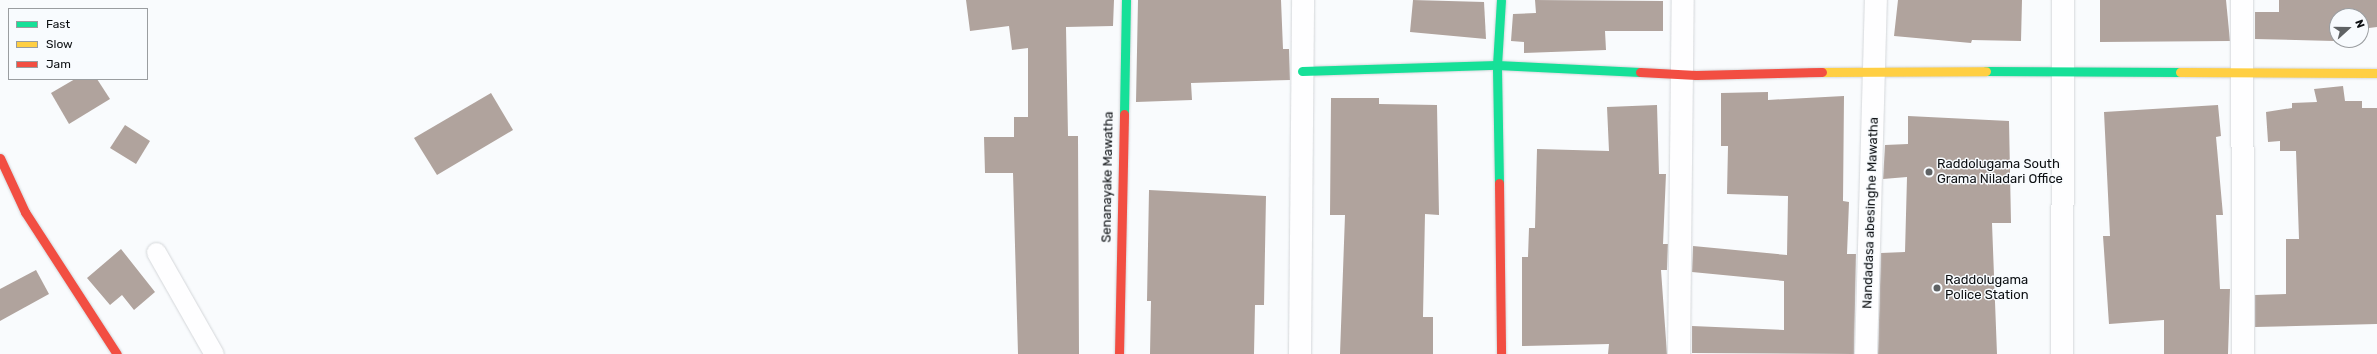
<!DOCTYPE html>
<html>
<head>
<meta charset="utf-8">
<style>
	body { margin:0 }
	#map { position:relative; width:2377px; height:354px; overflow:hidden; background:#f9fbfd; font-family:Rubik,sans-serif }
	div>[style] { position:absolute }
	.building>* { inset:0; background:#b0a39d }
	.roads { filter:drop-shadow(0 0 1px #d4d7da) drop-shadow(0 0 1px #d4d7da) }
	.lane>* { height:19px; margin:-9.5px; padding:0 9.5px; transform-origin:9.5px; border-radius:9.5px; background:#fefeff }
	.street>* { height:22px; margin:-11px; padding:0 11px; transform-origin:11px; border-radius:11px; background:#fefeff }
	.fast>* { height:9px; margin:-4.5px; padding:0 4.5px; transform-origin:4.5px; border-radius:4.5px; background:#16e098 }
	.slow>* { height:9px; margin:-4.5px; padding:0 4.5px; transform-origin:4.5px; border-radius:4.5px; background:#ffcf43 }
	.jam>* { height:9px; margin:-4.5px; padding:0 4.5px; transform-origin:4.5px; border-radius:4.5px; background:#f24e42 }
	.dots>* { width:11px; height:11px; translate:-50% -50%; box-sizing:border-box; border:2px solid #f8fbfe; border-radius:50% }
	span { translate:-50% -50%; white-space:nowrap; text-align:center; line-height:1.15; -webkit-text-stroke:3px #f8fbfe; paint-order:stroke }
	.poi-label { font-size:13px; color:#0c0f12 }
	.left { translate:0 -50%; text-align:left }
	.street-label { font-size:13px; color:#0c0f12 }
	.legend { position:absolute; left:8px; top:8px; width:140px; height:72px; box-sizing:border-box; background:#f8fbfe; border:1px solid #9a9da0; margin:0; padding:5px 7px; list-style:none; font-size:12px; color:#0c0f12 }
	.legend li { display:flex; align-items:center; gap:8px; height:20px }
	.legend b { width:20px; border:1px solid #9a9da0 }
	.north { position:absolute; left:2329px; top:8px; width:40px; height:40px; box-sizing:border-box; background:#f8fbfe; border:1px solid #9a9da0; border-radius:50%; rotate:69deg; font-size:11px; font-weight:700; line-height:16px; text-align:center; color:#0c0f12 }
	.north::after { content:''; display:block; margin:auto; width:14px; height:18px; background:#5f6264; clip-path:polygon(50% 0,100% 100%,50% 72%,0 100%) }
</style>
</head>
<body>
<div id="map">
	<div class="building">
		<div style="clip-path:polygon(966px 0,1114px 0,1113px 26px,1066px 27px,1068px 136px,1078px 136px,1079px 354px,1018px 354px,1013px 173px,985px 173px,984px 137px,1014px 137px,1014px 117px,1028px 117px,1028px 48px,1012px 50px,1009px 26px,970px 31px)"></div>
		<div style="clip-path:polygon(1138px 0,1281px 0,1283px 49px,1289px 49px,1290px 80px,1191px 83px,1192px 100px,1136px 102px)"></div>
		<div style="clip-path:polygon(1413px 0,1484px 2px,1486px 39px,1410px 32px)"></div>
		<div style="clip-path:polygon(1535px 0,1663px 1px,1663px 31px,1605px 31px,1606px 50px,1524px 53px,1524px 42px,1511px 41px,1513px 14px,1536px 13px)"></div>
		<div style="clip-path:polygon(1898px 0,2022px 0,2021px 41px,1972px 40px,1971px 43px,1894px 36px)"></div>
		<div style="clip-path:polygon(2100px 0,2226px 0,2230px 41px,2100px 42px)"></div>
		<div style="clip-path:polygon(2279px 0,2377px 0,2377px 27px,2361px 29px,2361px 16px,2337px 16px,2334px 41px,2255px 39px,2255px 12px,2279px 12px)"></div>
		<div style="clip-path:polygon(75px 79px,97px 79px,110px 99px,69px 124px,51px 93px)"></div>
		<div style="clip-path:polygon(2343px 86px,2345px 101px,2362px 101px,2362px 108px,2377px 108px,2377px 324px,2255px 327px,2255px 295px,2286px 294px,2286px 239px,2299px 239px,2296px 151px,2280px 151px,2280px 141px,2268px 142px,2266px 112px,2292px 108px,2292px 103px,2317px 102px,2314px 89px)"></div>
		<div style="clip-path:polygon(1768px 92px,1768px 100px,1844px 96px,1843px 201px,1849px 202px,1847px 254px,1856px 254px,1854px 354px,1692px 353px,1692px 326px,1784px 330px,1784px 281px,1692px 272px,1693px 246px,1787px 255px,1788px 196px,1727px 194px,1728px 146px,1721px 146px,1721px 93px)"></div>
		<div style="clip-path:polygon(491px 93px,513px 130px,437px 175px,414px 138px)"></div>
		<div style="clip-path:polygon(1331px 98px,1379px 98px,1379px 104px,1437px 105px,1439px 215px,1425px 214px,1423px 317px,1433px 317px,1433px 354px,1340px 354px,1345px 215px,1330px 215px)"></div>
		<div style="clip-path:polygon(1657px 105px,1659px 174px,1666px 174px,1663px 244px,1668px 244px,1667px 270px,1661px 270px,1667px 354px,1608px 354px,1609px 344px,1522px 346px,1522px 257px,1528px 257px,1529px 228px,1535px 228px,1537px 149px,1609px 151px,1607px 107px)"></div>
		<div style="clip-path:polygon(2218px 105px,2221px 136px,2216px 137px,2223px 215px,2216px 215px,2220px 289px,2230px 289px,2228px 354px,2164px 354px,2164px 320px,2109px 324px,2103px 236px,2110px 236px,2104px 112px)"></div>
		<div style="clip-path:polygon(1908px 116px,2009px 121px,2011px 223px,1992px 223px,1997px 354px,1878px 354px,1881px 253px,1905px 252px,1907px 177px,1883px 179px,1885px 145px,1908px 144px)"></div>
		<div style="clip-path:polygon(125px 125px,150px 141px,136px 164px,110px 148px)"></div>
		<div style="clip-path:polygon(1149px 190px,1266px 196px,1264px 305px,1255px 305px,1254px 354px,1150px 354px,1151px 301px,1147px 301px)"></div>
		<div style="clip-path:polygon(121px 249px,155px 292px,134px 310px,122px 295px,110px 305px,87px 278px)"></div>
		<div style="clip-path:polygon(36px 270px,49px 294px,0 321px,0 289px)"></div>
	</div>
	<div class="roads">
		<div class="lane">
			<div style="left:156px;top:252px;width:117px;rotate:60.4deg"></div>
		</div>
		<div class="street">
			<div style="left:2242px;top:0;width:354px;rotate:89.8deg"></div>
			<div style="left:1300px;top:354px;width:354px;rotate:-89.5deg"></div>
			<div style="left:1679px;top:354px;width:354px;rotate:-89.4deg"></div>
			<div style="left:1866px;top:354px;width:354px;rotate:-88.4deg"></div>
			<div style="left:2062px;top:354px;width:354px;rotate:-89.8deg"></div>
		</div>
		<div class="fast">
			<div style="left:1302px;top:71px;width:195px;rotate:-1.8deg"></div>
			<div style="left:1497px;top:65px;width:143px;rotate:2.8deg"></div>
			<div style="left:1986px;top:71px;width:194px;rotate:0.3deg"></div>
			<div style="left:1124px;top:114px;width:114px;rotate:-89deg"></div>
			<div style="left:1499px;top:183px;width:118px;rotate:-91deg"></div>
			<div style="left:1497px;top:65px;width:65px;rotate:-86.5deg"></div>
		</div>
		<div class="slow">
			<div style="left:1822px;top:72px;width:164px;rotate:-0.3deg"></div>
			<div style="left:2180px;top:72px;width:197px;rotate:0.3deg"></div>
		</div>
		<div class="jam">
			<div style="left:1640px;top:72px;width:56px;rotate:3.1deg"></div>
			<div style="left:1696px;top:75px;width:126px;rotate:-1.4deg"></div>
			<div style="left:0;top:158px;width:60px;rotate:65.2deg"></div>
			<div style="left:25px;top:212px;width:169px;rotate:57.1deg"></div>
			<div style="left:1499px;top:183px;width:171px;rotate:89.3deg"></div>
			<div style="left:1119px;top:354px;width:240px;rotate:-88.8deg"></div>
		</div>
	</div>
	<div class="dots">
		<div style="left:1929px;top:172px;background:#5f6264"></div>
		<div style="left:1937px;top:288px;background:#5f6264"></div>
	</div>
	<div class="poi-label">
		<span class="left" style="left:1937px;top:172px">Raddolugama South<br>Grama Niladari Office</span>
		<span class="left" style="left:1945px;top:288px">Raddolugama<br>Police Station</span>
	</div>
	<div class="street-label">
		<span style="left:1108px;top:177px;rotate:-89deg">Senanayake Mawatha</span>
		<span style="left:1871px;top:213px;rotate:-88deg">Nandadasa abesinghe Mawatha</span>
	</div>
	<ul class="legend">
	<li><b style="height:5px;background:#16e098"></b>Fast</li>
	<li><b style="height:5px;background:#ffcf43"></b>Slow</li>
	<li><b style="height:5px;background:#f24e42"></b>Jam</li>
	</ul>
	<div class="north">N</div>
</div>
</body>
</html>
